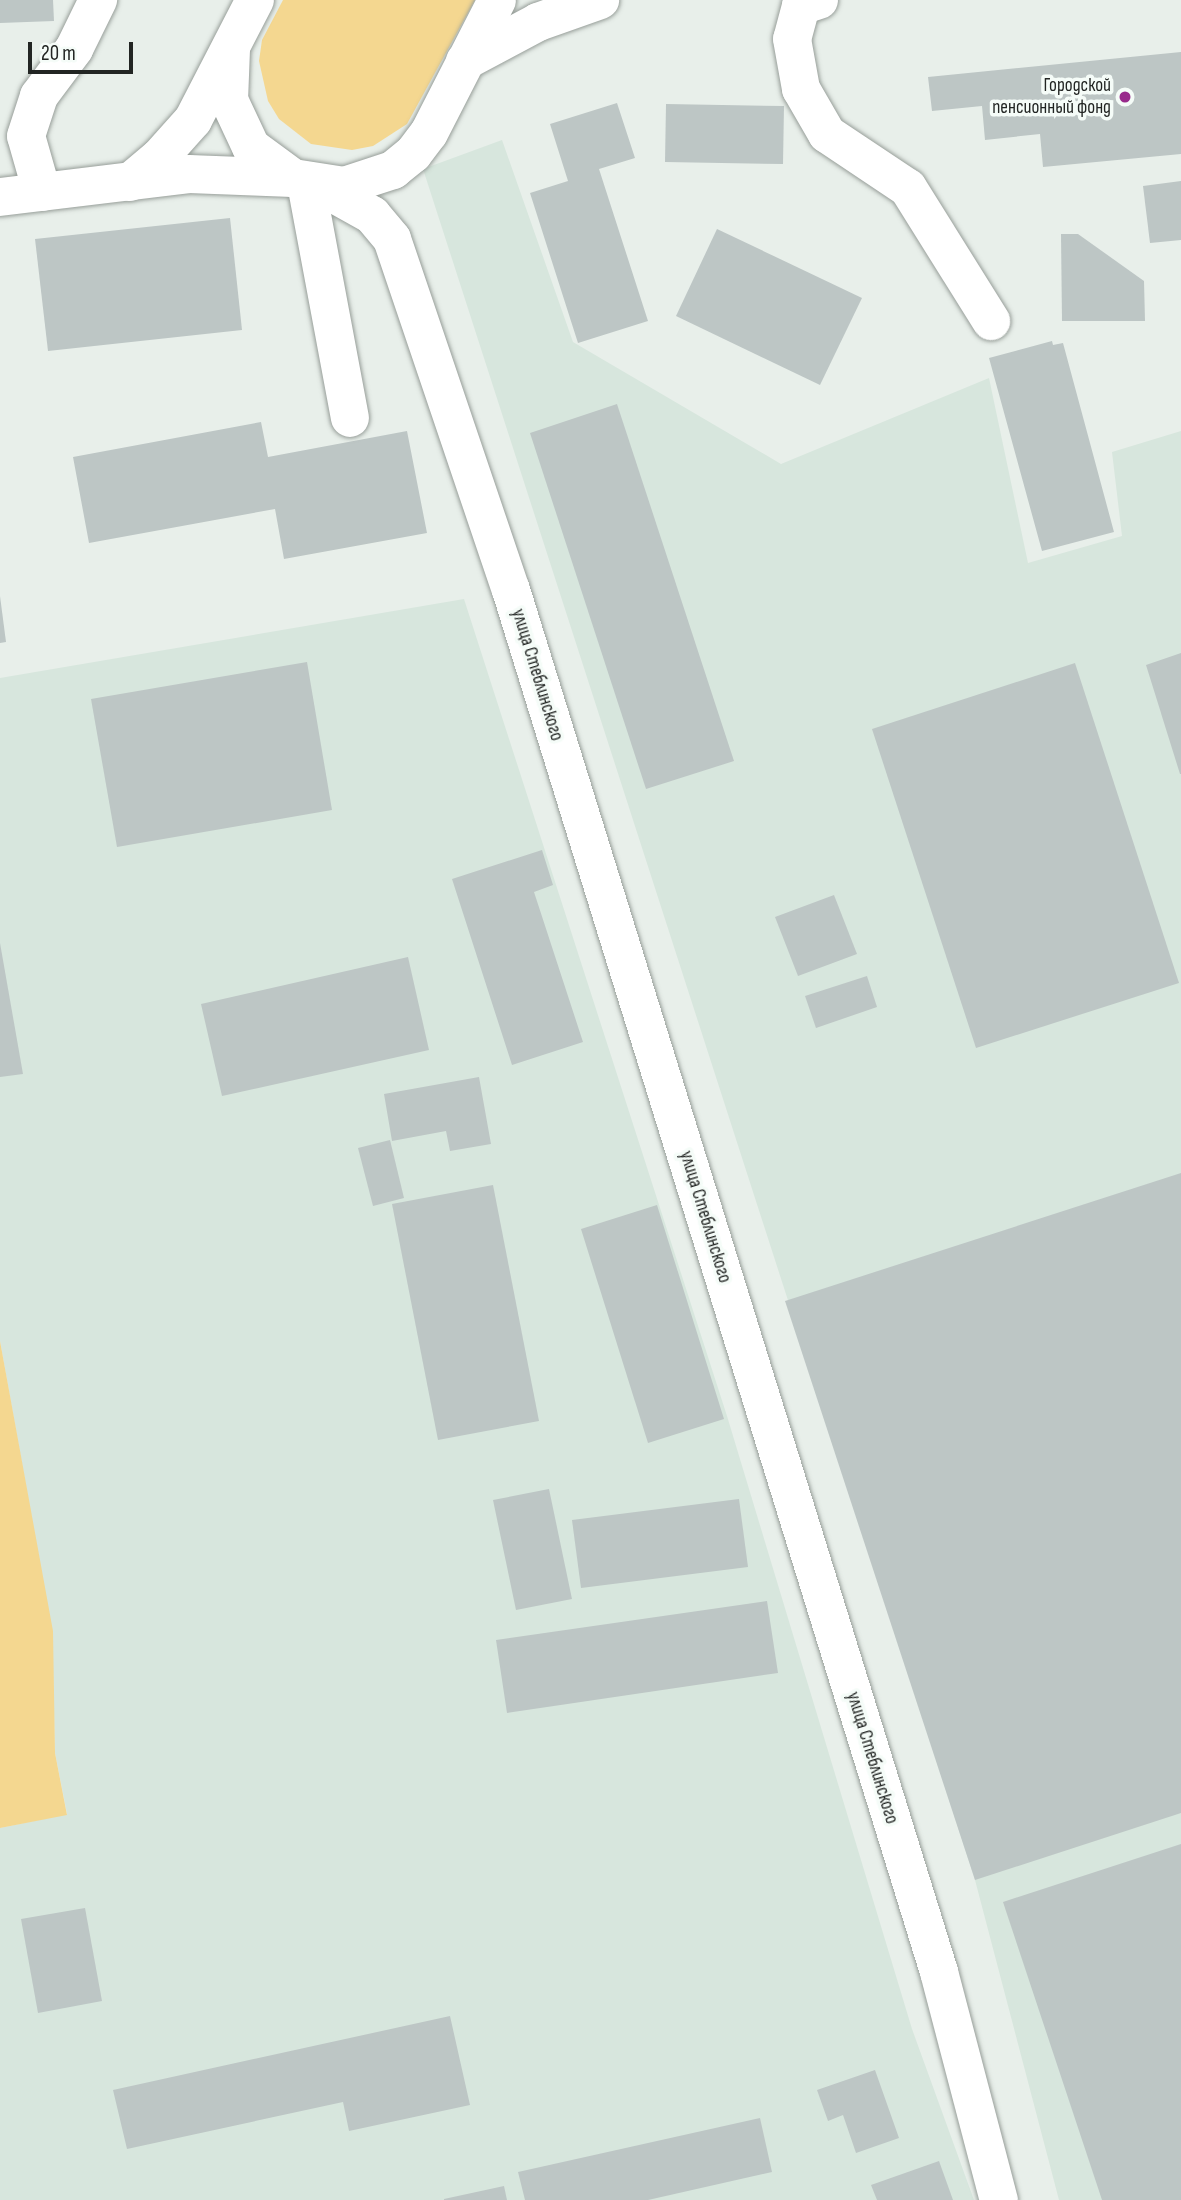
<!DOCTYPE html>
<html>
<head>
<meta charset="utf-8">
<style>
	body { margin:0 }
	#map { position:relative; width:1181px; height:2200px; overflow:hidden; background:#e8efea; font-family:"Sofia Sans Condensed",sans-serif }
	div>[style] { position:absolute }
	.built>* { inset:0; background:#d7e6dd }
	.green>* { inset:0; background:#f4d790 }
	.building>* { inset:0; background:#bdc6c5 }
	.roads { filter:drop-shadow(0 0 2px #979e99) drop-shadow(0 0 2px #979e99) }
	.minor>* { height:38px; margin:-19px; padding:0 19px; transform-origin:19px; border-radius:19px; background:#fff }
	.dots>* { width:19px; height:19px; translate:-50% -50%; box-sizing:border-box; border:4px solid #f5fcf8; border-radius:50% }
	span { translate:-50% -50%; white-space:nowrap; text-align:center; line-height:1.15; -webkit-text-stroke:7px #f5fcf8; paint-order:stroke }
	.poi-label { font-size:19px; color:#222523 }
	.right { translate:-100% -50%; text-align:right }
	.street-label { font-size:19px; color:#222523 }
	.scale { position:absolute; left:28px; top:42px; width:105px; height:32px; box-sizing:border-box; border:4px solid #222523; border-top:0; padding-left:9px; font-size:21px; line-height:24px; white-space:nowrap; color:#222523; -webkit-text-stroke:5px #f5fcf8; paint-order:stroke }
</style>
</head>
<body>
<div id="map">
	<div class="built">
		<div style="clip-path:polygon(502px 140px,573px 342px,781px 464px,989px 378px,1028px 563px,1122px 536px,1112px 452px,1181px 431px,1181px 2200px,1059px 2200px,975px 1880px,423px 169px)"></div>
		<div style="clip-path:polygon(464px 599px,727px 1416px,912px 2029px,974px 2200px,0 2200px,0 1828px,67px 1814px,55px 1753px,52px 1631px,0 1341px,0 678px)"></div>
	</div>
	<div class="green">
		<div style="clip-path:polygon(283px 0,475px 0,407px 124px,373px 146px,352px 150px,311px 144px,279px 119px,268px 101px,259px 61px,262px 40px)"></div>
		<div style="clip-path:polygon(0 1341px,53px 1631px,55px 1753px,67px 1815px,0 1828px)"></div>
	</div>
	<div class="building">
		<div style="clip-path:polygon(0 0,53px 0,54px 21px,0 23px)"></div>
		<div style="clip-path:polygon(1181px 52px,1181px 154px,1043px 167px,1040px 134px,985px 140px,982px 106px,932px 111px,928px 77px)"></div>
		<div style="clip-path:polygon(617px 103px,635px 158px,599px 169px,648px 321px,578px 343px,530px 193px,568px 181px,550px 124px)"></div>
		<div style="clip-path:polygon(666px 104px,784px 106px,783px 164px,665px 162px)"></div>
		<div style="clip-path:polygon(1181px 181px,1181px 240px,1150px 243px,1143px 186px)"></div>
		<div style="clip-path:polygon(230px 218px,242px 330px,48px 351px,35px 239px)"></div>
		<div style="clip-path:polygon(717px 229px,862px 298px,820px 385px,676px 316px)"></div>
		<div style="clip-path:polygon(1061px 234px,1078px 234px,1144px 281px,1145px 321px,1062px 321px)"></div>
		<div style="clip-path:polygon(1052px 341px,1053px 345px,1063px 343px,1114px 532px,1042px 551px,989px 358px)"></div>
		<div style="clip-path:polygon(617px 404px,734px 761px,646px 789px,530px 433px)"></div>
		<div style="clip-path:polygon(261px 422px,268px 457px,407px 431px,427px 533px,284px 559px,275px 509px,89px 543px,73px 457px)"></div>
		<div style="clip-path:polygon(0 596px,6px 642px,0 643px)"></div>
		<div style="clip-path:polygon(1181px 653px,1181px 774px,1180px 774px,1146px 665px)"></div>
		<div style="clip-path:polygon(307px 662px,332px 810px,117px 847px,91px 699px)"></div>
		<div style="clip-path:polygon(1075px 663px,1179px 983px,976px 1048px,872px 729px)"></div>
		<div style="clip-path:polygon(542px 850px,553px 885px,534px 892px,583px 1042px,512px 1065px,452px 879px)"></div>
		<div style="clip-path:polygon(834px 895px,857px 954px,798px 976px,775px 917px)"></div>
		<div style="clip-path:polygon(0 943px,23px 1074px,0 1077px)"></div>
		<div style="clip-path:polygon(408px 957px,429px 1050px,222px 1096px,201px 1004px)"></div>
		<div style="clip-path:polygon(867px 976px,877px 1007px,816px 1028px,805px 996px)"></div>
		<div style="clip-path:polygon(479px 1077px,491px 1144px,450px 1151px,446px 1131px,392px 1141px,384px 1094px)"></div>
		<div style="clip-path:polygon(390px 1140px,404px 1198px,373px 1206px,358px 1148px)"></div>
		<div style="clip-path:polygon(1181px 1173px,1181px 1813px,975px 1880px,785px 1301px)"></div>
		<div style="clip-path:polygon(493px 1185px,539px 1421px,438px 1440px,392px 1204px)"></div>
		<div style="clip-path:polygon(657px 1205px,724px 1419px,648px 1443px,581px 1229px)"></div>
		<div style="clip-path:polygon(549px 1489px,572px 1599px,516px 1610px,493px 1500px)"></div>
		<div style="clip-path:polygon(739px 1499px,748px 1567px,581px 1588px,572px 1520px)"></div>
		<div style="clip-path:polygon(767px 1601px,778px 1673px,507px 1713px,496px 1640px)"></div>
		<div style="clip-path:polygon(1181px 1844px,1181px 2200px,1102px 2200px,1003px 1902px)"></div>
		<div style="clip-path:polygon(85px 1908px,102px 2001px,38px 2013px,21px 1919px)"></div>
		<div style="clip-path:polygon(450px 2016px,470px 2105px,349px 2131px,343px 2102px,127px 2149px,113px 2090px)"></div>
		<div style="clip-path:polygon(875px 2070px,899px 2138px,856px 2153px,843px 2115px,828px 2121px,817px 2090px)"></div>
		<div style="clip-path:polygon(760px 2118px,772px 2172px,648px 2200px,525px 2200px,518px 2172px)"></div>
		<div style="clip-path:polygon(939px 2161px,953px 2200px,877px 2200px,871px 2185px)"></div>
		<div style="clip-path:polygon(504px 2186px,507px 2200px,444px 2200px,444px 2199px)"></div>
	</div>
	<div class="roads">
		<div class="minor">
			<div style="left:819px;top:0;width:19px;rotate:162deg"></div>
			<div style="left:801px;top:6px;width:34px;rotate:105deg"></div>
			<div style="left:792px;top:39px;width:51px;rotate:79.8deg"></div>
			<div style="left:801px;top:89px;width:52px;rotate:60deg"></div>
			<div style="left:827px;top:134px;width:97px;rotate:33.7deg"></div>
			<div style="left:908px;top:188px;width:157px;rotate:58deg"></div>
			<div style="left:231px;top:49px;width:51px;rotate:92.2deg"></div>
			<div style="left:229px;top:100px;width:52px;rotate:64.9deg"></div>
			<div style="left:251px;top:147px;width:52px;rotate:36.4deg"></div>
			<div style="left:293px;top:178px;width:52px;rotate:8.9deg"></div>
			<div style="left:344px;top:186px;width:52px;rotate:-18.1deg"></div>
			<div style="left:393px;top:170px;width:26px;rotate:-39deg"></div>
			<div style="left:413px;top:154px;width:26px;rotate:-53deg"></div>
			<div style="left:429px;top:133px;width:149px;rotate:-62.9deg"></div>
			<div style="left:465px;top:61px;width:83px;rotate:-28.1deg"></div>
			<div style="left:538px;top:22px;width:66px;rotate:-19.5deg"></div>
			<div style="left:130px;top:182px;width:38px;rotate:-40deg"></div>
			<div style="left:159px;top:158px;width:51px;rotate:-48.2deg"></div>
			<div style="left:193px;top:120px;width:135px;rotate:-62.7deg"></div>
			<div style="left:306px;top:183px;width:239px;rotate:79.4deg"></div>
			<div style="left:318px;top:185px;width:62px;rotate:29.1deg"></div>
			<div style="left:372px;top:215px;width:31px;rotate:50deg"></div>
			<div style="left:392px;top:239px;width:371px;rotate:71.3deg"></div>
			<div style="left:511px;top:590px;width:1447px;rotate:72.79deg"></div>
			<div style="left:939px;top:1972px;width:236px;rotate:75.3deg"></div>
			<div style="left:42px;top:192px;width:58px;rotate:-105.9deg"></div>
			<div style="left:26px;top:136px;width:42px;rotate:-72deg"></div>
			<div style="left:39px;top:96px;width:59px;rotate:-53.3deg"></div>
			<div style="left:74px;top:49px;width:55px;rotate:-63.9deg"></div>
			<div style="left:0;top:197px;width:190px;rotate:-6.9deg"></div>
			<div style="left:189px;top:174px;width:104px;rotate:2.2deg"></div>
		</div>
	</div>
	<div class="dots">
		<div style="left:1125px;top:97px;background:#982a8b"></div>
	</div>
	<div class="poi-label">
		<span class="right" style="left:1111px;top:97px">Городской<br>пенсионный фонд</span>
	</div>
	<div class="street-label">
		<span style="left:537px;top:675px;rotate:73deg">улица Стеблинского</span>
		<span style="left:705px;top:1217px;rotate:73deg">улица Стеблинского</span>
		<span style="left:872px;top:1758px;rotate:73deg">улица Стеблинского</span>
	</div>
	<div class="scale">20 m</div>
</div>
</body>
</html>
